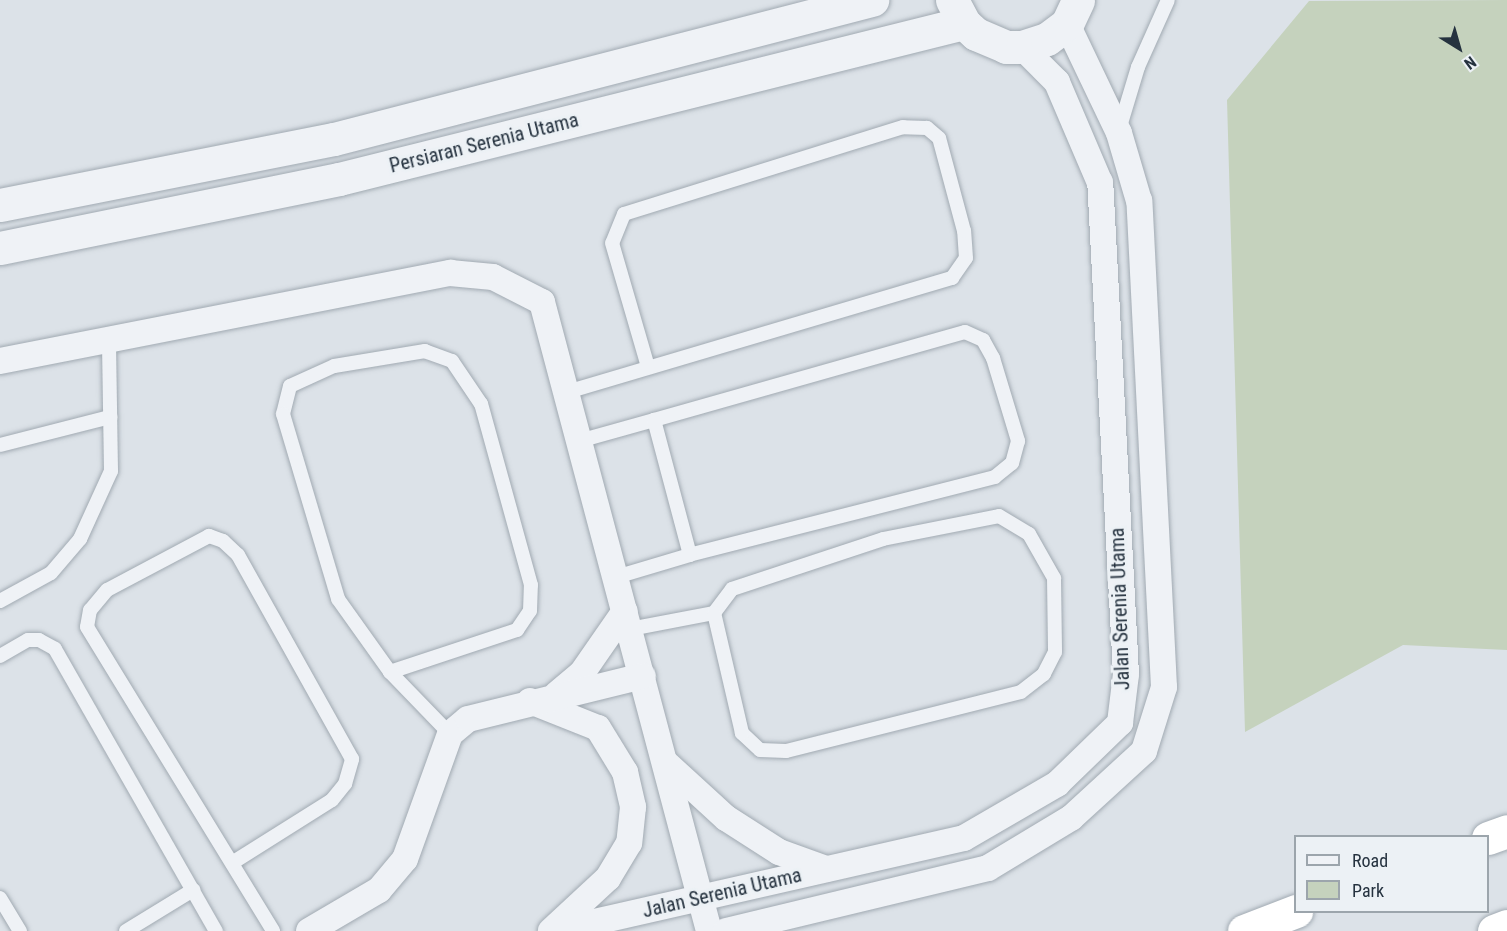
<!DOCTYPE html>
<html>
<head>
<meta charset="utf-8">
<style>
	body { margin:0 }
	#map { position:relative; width:1507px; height:931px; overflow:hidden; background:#dce2e8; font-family:"Roboto Condensed",sans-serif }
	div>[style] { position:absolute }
	.green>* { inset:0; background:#c5d2bd }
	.roads { filter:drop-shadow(0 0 2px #a1aab2) drop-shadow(0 0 2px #a1aab2) }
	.service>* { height:14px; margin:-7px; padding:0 7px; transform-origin:7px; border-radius:7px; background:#eff2f6 }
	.minor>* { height:26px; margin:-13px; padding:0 13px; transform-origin:13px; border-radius:13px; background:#eff2f6 }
	.tertiary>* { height:33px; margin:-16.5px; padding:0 16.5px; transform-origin:16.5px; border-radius:16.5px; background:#eff2f6 }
	.motorway>* { height:33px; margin:-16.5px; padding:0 16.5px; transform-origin:16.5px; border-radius:16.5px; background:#fff }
	span { translate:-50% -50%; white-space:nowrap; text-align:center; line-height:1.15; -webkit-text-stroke:6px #ecf1f5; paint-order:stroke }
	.street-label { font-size:20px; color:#25323f }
	.legend { position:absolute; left:1294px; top:835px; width:195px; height:78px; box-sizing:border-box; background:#ecf1f5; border:2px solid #9ca5ac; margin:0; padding:8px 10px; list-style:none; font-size:18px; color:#25323f }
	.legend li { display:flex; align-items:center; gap:12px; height:30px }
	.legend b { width:30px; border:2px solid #9ca5ac }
	.north { position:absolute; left:1429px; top:18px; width:60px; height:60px; -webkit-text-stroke:4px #ecf1f5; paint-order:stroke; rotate:143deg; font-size:16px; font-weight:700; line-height:24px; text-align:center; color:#25323f }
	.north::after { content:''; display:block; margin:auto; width:21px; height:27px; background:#25323f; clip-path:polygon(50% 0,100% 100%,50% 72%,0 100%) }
</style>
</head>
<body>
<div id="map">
	<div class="green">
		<div style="clip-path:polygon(1507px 0,1507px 650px,1403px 645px,1245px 732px,1227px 100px,1309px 1px)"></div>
	</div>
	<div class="roads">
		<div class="service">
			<div style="left:1119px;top:130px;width:66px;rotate:-73.2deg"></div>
			<div style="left:1138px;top:67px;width:73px;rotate:-65.9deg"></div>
			<div style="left:567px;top:392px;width:402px;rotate:-16.5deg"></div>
			<div style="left:952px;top:278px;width:24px;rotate:-55deg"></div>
			<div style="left:966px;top:258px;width:27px;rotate:-94deg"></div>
			<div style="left:964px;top:231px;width:96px;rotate:-105deg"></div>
			<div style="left:939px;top:138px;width:16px;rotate:-140deg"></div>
			<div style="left:927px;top:128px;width:24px;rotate:-178deg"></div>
			<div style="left:903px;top:127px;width:292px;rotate:162.7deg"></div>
			<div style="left:624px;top:214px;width:31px;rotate:112deg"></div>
			<div style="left:612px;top:243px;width:129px;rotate:73.8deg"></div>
			<div style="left:579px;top:441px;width:78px;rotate:-15.6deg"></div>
			<div style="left:654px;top:420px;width:323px;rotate:-15.8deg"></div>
			<div style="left:965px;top:332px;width:20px;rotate:24deg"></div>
			<div style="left:983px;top:340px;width:21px;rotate:61deg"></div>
			<div style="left:993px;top:358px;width:87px;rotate:73.2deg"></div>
			<div style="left:1018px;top:441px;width:23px;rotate:105deg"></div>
			<div style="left:1012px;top:463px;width:22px;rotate:141deg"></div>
			<div style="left:995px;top:477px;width:315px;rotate:165.7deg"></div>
			<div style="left:690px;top:555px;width:140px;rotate:-104.9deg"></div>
			<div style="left:0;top:445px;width:114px;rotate:-14.3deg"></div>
			<div style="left:616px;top:577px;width:77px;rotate:-16.6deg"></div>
			<div style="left:0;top:601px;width:58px;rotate:-28.8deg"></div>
			<div style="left:51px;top:573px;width:45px;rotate:-49.5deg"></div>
			<div style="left:80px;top:539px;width:75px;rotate:-65.5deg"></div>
			<div style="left:111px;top:471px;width:130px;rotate:-90.9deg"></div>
			<div style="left:630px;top:629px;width:86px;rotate:-10.8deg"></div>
			<div style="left:714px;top:613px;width:30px;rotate:-53deg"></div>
			<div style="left:732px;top:589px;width:159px;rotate:-18.3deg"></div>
			<div style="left:883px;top:539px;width:118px;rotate:-11.2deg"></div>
			<div style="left:999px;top:516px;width:35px;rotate:31deg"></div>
			<div style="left:1029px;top:534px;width:51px;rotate:60.4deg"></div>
			<div style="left:1054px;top:578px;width:74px;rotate:89.2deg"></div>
			<div style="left:1055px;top:652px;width:25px;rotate:117deg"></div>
			<div style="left:1044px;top:674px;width:29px;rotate:142deg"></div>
			<div style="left:1021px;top:692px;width:242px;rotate:165.9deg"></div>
			<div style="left:786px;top:751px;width:26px;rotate:-178deg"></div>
			<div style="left:760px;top:750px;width:25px;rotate:-137deg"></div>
			<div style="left:742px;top:733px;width:123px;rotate:-103.1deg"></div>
			<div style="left:0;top:656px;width:32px;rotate:-30deg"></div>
			<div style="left:28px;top:640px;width:11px"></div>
			<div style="left:39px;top:640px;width:18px;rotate:29deg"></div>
			<div style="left:55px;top:649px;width:325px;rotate:60.3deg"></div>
			<div style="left:390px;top:672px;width:134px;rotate:-18.3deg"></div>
			<div style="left:517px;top:630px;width:23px;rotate:-56deg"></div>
			<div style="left:530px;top:611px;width:26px;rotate:-88deg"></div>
			<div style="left:531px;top:585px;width:188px;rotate:-105.4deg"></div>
			<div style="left:481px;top:404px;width:52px;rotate:-124deg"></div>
			<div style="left:452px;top:361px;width:29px;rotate:-160deg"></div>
			<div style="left:425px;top:351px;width:92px;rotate:170.6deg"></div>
			<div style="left:334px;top:366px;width:48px;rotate:155.6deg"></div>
			<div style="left:290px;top:386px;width:29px;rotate:104deg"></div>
			<div style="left:283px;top:414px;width:193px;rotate:73.4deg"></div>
			<div style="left:338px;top:599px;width:90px;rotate:54.5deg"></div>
			<div style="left:390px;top:672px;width:86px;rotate:45.9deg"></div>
			<div style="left:232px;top:863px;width:118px;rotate:-32.2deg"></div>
			<div style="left:332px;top:800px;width:21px;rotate:-51deg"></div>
			<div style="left:345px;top:784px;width:26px;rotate:-74deg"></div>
			<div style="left:352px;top:759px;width:234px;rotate:-119.2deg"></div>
			<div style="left:238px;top:555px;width:21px;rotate:-137deg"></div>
			<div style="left:223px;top:541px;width:15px;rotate:-160deg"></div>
			<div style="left:209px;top:536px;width:115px;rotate:152.1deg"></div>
			<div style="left:107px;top:590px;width:26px;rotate:130deg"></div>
			<div style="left:90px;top:610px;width:17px;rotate:100deg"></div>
			<div style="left:87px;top:627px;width:356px;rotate:58.5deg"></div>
			<div style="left:0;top:898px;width:39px;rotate:59deg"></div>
			<div style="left:126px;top:931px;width:79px;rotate:-31.5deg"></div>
		</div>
		<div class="minor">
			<div style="left:0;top:361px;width:459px;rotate:-11.1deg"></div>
			<div style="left:450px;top:273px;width:43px;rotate:5.3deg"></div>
			<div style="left:493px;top:277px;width:55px;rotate:27deg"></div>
			<div style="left:542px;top:302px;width:651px;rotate:75.13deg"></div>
			<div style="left:557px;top:694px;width:33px;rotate:-40deg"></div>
			<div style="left:582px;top:673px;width:75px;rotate:-55.3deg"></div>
			<div style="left:530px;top:701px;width:73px;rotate:21.7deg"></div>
			<div style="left:598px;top:728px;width:52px;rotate:58.5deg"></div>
			<div style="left:625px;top:772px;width:36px;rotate:77deg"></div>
			<div style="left:633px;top:807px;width:36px;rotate:96deg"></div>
			<div style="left:629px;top:843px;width:41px;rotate:121deg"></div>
			<div style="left:608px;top:878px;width:78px;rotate:137.1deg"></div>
			<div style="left:667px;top:764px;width:80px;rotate:42.5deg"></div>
			<div style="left:726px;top:818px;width:63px;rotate:32.7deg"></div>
			<div style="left:779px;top:852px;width:50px;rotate:19.9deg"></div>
			<div style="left:309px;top:931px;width:81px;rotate:-30.4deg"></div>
			<div style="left:379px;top:890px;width:40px;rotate:-50deg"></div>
			<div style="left:405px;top:859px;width:133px;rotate:-70.2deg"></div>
			<div style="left:450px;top:734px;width:23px;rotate:-40deg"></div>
			<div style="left:468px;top:719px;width:180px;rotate:-13.8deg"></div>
			<div style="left:555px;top:931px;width:419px;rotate:-12.8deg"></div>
			<div style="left:964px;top:838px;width:108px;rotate:-30.1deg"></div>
			<div style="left:1057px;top:784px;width:88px;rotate:-44.1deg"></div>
			<div style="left:1120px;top:723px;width:49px;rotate:-83deg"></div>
			<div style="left:1126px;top:674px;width:492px;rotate:-93deg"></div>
			<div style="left:1100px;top:183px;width:110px;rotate:-113.1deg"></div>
			<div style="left:1057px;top:82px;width:49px;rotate:-135deg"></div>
			<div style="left:726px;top:931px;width:269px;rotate:-13.5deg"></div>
			<div style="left:988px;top:868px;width:97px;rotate:-31.1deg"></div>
			<div style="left:1071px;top:818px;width:99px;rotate:-42.5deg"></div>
			<div style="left:1144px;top:751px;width:67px;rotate:-72.6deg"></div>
			<div style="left:1164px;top:687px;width:487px;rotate:-92.9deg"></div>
			<div style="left:1139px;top:201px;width:71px;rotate:-106.4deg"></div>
			<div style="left:1119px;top:133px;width:121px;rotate:-115.5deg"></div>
		</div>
		<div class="tertiary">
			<div style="left:952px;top:0;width:26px;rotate:62deg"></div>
			<div style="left:964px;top:23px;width:16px;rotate:43deg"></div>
			<div style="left:976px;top:34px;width:33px;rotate:23deg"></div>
			<div style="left:1006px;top:47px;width:16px"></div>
			<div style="left:1022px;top:47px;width:26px;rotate:-18deg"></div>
			<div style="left:1047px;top:39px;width:25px;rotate:-37deg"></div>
			<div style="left:1067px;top:24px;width:26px;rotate:-65deg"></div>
			<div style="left:0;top:205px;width:340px;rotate:-11.2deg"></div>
			<div style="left:334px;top:139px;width:556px;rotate:-14.49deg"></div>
			<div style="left:0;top:248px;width:346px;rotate:-11.5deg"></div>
			<div style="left:339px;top:179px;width:644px;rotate:-14.01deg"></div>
		</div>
		<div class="motorway">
			<div style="left:1488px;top:838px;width:20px;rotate:-20deg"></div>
			<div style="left:1244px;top:931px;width:56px;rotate:-21deg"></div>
			<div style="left:1494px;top:931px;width:14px;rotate:-21deg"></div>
		</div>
	</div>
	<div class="street-label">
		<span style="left:484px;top:143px;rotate:-14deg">Persiaran Serenia Utama</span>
		<span style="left:1120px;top:609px;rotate:-92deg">Jalan Serenia Utama</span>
		<span style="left:722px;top:893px;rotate:-13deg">Jalan Serenia Utama</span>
	</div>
	<ul class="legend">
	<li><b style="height:8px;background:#eff2f6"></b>Road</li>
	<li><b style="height:16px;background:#c5d2bd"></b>Park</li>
	</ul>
	<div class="north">N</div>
</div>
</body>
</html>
